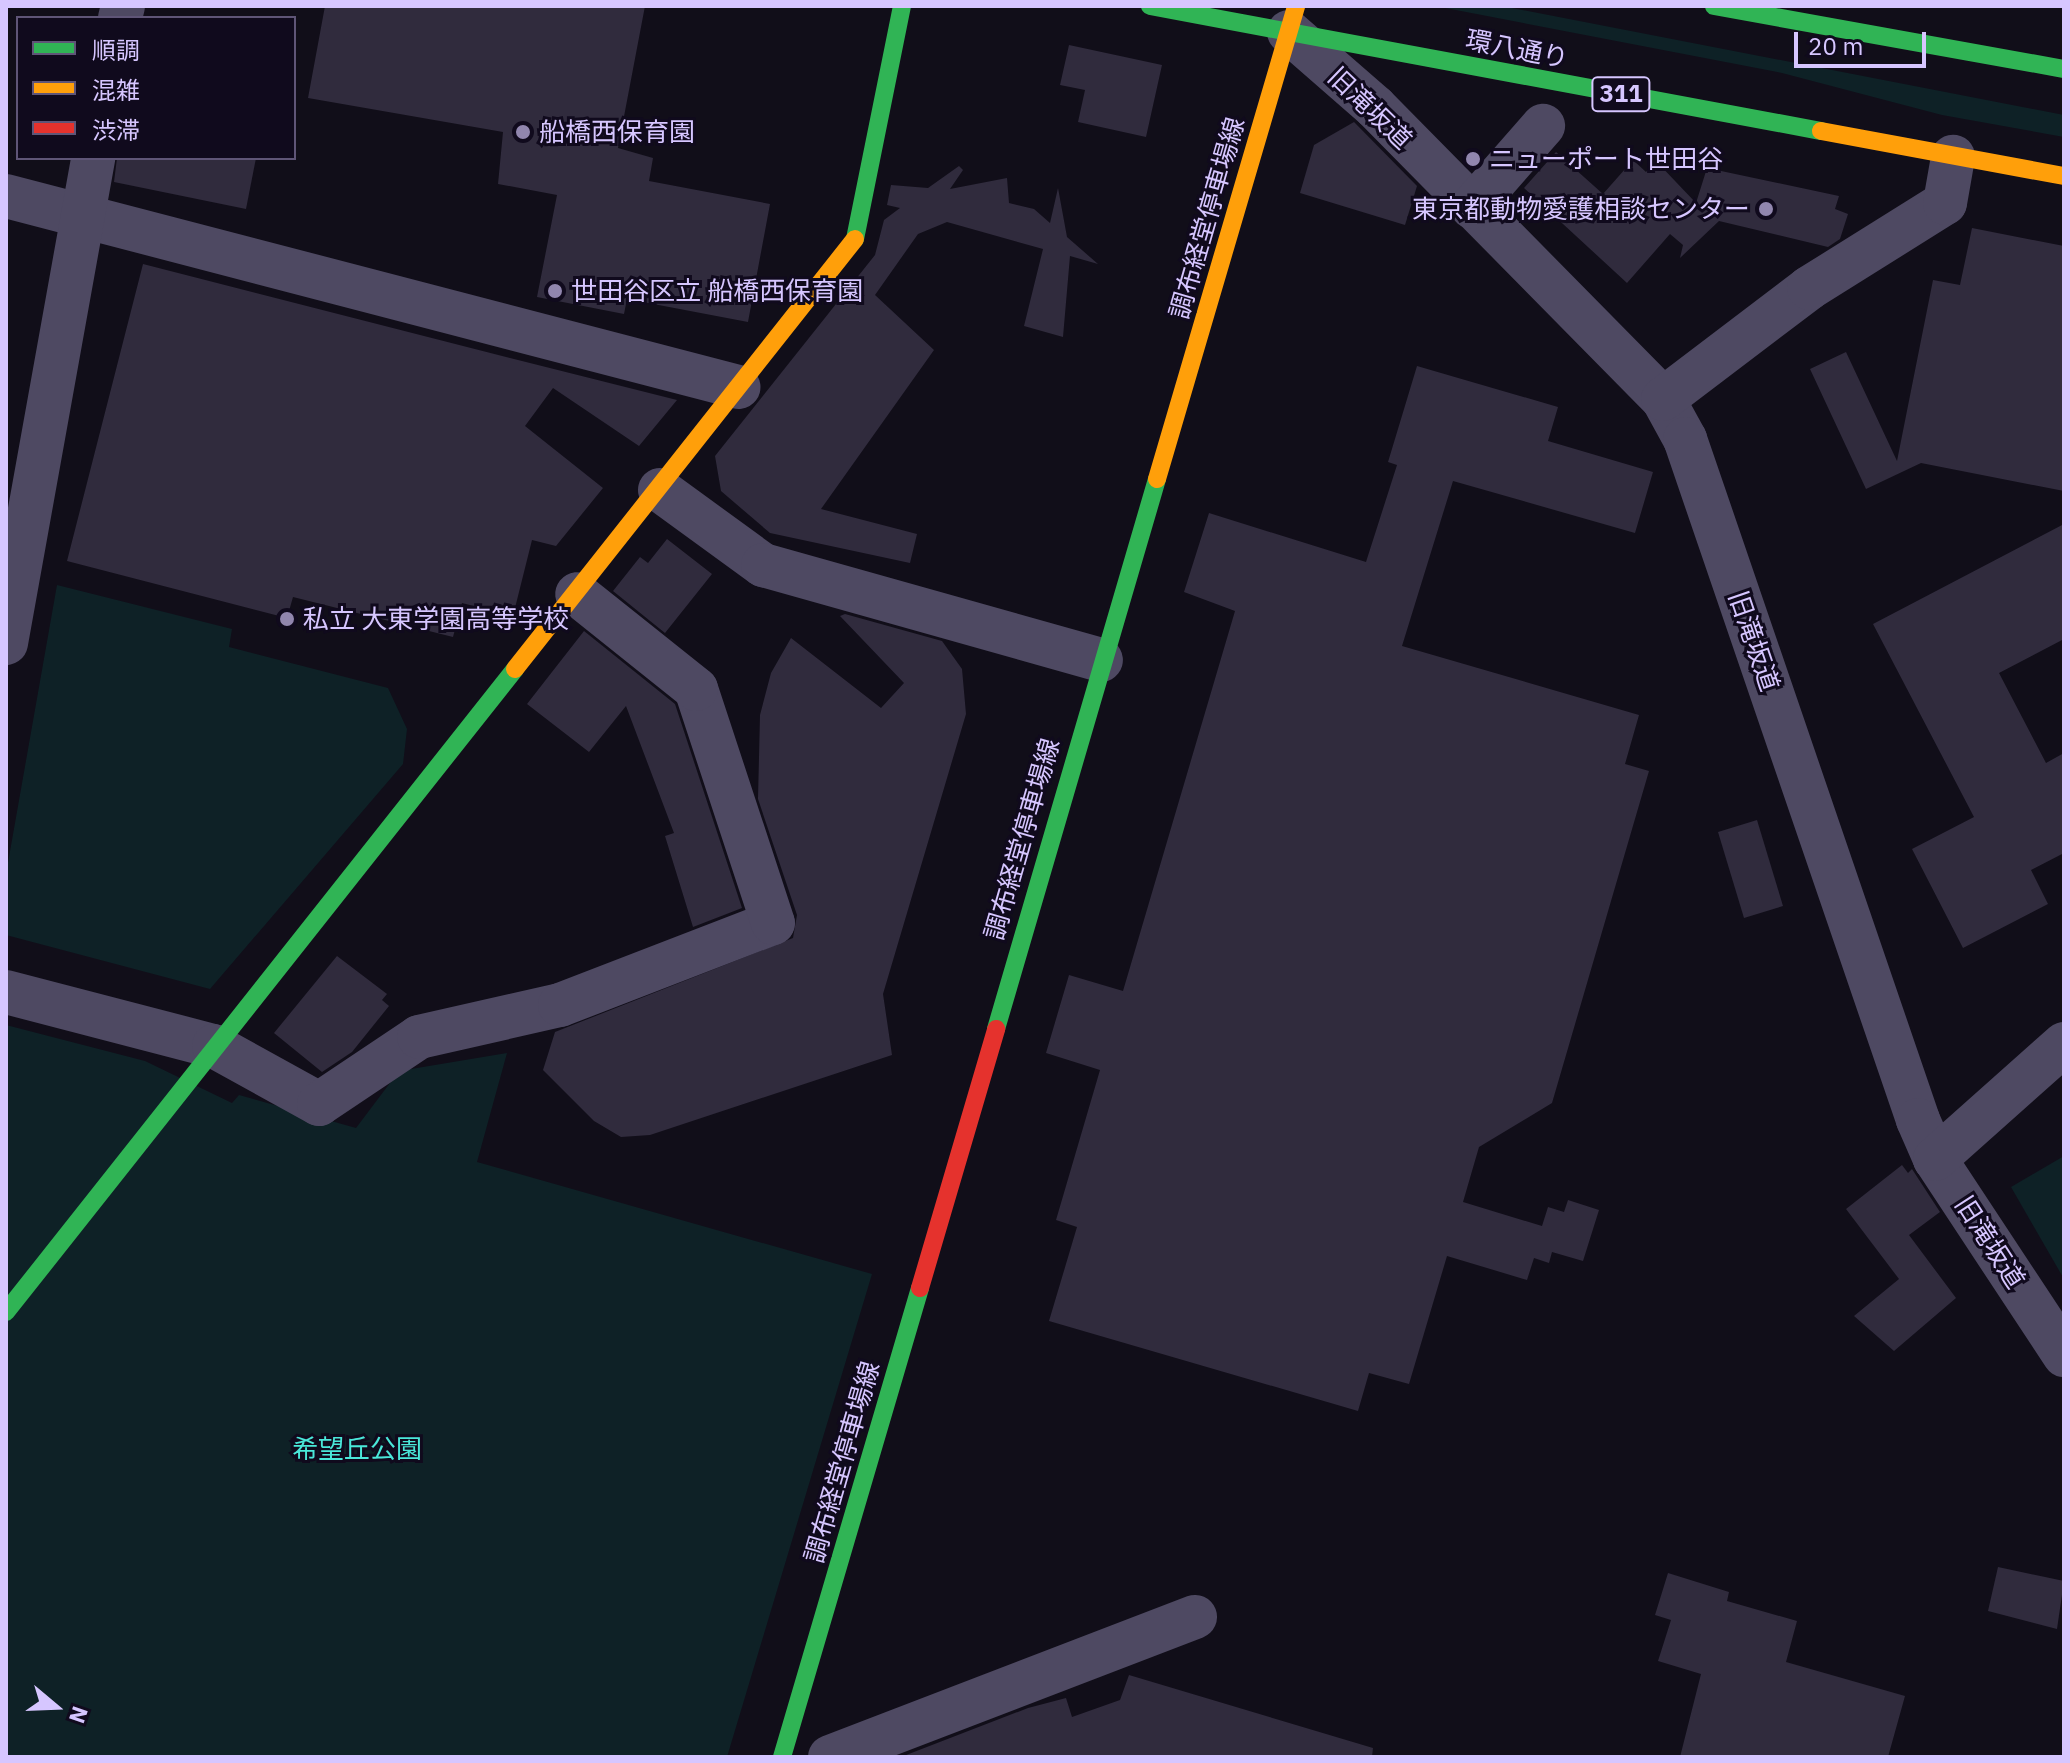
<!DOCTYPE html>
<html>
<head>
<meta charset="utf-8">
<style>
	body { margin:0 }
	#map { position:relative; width:2070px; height:1763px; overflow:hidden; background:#110e19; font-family:"IBM Plex Sans","Noto Sans JP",sans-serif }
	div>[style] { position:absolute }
	.green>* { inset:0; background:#0e2126 }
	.building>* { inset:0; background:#302b3d }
	.street>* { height:44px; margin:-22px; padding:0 22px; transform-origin:22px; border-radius:22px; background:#4e4962 }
	.fast>* { height:18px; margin:-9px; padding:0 9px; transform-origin:9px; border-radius:9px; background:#30b455 }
	.slow>* { height:18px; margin:-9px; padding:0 9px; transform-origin:9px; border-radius:9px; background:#ff9f0a }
	.jam>* { height:18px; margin:-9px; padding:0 9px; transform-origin:9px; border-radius:9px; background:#e5322d }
	.dots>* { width:22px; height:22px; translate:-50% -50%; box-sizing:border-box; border:4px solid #100a1d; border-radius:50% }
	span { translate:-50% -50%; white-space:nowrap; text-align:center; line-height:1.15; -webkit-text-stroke:6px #100a1d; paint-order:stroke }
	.shield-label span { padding:2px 6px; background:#100a1d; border:2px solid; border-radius:6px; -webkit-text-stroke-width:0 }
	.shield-label { font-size:24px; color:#d6c6ff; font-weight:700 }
	.street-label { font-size:26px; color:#d6c6ff }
	.poi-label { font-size:26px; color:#d6c6ff }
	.left { translate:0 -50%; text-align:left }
	.right { translate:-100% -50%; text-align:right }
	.park-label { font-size:26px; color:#4ae7d9 }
	.frame { position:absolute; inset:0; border:8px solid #d6c6ff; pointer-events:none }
	.legend { position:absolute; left:16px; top:16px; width:280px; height:144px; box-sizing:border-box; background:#100a1d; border:2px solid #5f5577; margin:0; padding:10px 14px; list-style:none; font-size:24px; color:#d6c6ff }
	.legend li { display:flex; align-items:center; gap:16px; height:40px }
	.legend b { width:40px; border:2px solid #5f5577 }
	.north { position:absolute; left:16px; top:1667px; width:80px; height:80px; -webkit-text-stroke:6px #100a1d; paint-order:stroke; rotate:109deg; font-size:22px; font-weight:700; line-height:32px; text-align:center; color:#d6c6ff }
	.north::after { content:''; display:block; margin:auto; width:28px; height:36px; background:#d6c6ff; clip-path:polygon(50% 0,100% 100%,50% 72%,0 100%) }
	.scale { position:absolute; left:1794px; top:32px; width:132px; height:36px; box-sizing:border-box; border:4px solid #d6c6ff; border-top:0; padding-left:10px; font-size:24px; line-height:28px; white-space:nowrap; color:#d6c6ff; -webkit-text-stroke:6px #100a1d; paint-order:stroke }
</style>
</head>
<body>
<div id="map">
	<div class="green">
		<div style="clip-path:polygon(1435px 6px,1502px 6px,2064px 115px,2064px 137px,1942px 115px,1782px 73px)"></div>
		<div style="clip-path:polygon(57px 585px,232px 629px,229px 647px,388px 688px,407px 729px,403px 764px,210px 989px,6px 935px,6px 874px)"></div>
		<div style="clip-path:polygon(6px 1025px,145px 1061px,232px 1103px,239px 1095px,356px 1128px,399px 1071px,507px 1053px,477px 1162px,872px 1274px,727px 1757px,6px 1757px)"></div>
		<div style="clip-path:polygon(2064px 1156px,2064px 1279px,2011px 1187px)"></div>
	</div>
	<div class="building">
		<div style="clip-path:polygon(325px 6px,645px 6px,618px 148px,653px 158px,649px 181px,770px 204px,748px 322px,627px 299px,624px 314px,537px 297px,557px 195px,498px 184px,503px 132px,308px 98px)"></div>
		<div style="clip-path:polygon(1069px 45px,1162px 65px,1146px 137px,1078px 122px,1085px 90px,1060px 85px)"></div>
		<div style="clip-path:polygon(1354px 122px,1417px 186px,1405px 225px,1300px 193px,1314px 145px)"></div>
		<div style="clip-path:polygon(1556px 152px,1603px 194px,1633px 160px,1646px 172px,1656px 161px,1696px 203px,1707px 168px,1839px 196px,1835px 209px,1848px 214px,1840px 239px,1828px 247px,1719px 221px,1680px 258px,1683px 245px,1670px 234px,1627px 283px,1524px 188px)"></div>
		<div style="clip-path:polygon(117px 158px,256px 158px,246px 209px,114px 182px)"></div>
		<div style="clip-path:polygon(959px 166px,963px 170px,950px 189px,1007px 178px,1009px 203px,1034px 209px,1050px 223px,1058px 188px,1067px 237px,1098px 264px,1070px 256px,1063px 337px,1024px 326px,1043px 249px,947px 222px,918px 234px,875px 295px,934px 350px,821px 509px,917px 534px,910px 563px,770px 533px,721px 491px,715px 456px,875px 255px,884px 220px,900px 208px,887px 205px,891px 185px,928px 188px)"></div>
		<div style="clip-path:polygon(1972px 228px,2064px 246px,2064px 491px,1921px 463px,1866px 489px,1810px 369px,1846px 352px,1897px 461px,1933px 280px,1960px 285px)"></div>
		<div style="clip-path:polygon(143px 264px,522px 361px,677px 400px,639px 446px,553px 388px,525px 426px,603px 488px,556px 546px,532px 540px,513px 616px,462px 603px,453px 637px,293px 597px,287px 618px,67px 561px)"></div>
		<div style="clip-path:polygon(1417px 366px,1558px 407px,1548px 441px,1653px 472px,1635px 533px,1453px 481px,1402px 646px,1639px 715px,1625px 764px,1649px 771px,1552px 1103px,1479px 1147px,1463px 1202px,1542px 1226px,1548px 1207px,1564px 1212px,1568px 1200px,1599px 1210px,1583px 1261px,1552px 1252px,1549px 1263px,1534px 1258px,1527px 1280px,1447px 1256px,1409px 1384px,1369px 1373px,1358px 1411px,1049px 1321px,1077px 1227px,1056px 1220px,1100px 1070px,1046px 1053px,1069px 975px,1123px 991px,1235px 611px,1184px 592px,1209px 513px,1366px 562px,1397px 465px,1388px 462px)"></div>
		<div style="clip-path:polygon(2064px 524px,2064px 639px,1999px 673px,2046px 763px,2064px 753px,2064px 853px,2031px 870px,2048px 904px,1963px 948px,1912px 849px,1974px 817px,1873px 624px)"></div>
		<div style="clip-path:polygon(667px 539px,712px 574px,665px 633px,613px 591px,640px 557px,648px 563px)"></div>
		<div style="clip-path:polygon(845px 614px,942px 641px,962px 669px,966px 714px,883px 994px,892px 1055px,650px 1135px,621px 1137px,594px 1121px,543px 1070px,555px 1032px,793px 938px,797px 915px,758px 799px,760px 715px,771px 673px,791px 638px,881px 708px,904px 683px,840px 616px)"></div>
		<div style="clip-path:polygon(584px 631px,675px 704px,742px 908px,693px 927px,665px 836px,674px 833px,626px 706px,589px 752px,527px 704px)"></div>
		<div style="clip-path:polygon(1757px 820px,1783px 906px,1744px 918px,1718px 832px)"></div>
		<div style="clip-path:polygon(337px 956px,387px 994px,382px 1000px,389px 1006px,352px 1052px,322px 1072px,274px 1033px)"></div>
		<div style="clip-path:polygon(1902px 1165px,1908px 1173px,1912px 1169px,1940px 1212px,1909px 1235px,1956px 1298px,1894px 1351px,1854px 1316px,1899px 1279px,1846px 1209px)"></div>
		<div style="clip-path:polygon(1998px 1567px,2064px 1581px,2057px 1629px,1988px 1611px)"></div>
		<div style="clip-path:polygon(1668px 1573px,1729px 1592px,1727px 1601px,1797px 1621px,1786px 1662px,1905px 1696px,1888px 1757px,1680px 1757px,1701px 1674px,1658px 1661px,1671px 1620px,1655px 1615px)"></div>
		<div style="clip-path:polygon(1129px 1675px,1373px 1748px,1372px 1757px,901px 1757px,1028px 1708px,1066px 1698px,1072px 1717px,1120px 1700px)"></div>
	</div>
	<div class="street">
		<div style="left:120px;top:18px;width:12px;rotate:-76deg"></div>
		<div style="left:1289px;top:32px;width:114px;rotate:41.1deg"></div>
		<div style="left:1375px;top:107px;width:410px;rotate:45.4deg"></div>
		<div style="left:1663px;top:399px;width:46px;rotate:61.2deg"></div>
		<div style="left:1685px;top:439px;width:720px;rotate:71.11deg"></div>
		<div style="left:1918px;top:1120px;width:43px;rotate:66.4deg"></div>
		<div style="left:1935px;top:1159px;width:235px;rotate:56.6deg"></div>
		<div style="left:6px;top:196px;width:757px;rotate:14.62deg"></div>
		<div style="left:1472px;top:207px;width:108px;rotate:-48.8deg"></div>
		<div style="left:1663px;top:399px;width:183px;rotate:-37.2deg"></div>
		<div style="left:1809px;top:288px;width:160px;rotate:-32deg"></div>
		<div style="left:1945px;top:203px;width:47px;rotate:-80.1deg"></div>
		<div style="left:660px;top:490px;width:127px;rotate:36.1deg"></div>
		<div style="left:763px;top:565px;width:351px;rotate:15.7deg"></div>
		<div style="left:6px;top:643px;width:493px;rotate:-79.8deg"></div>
		<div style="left:6px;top:992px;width:215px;rotate:14.6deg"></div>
		<div style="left:214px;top:1046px;width:120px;rotate:28.9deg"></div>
		<div style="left:319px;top:1104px;width:120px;rotate:-33.8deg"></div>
		<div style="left:419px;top:1037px;width:145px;rotate:-12.8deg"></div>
		<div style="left:560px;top:1005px;width:228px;rotate:-21.1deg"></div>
		<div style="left:773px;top:923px;width:246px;rotate:-108.2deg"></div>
		<div style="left:696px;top:689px;width:152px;rotate:-141.4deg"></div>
		<div style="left:1935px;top:1159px;width:173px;rotate:-41.7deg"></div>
		<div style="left:830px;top:1757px;width:391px;rotate:-21deg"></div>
	</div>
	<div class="fast">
		<div style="left:1150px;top:6px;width:683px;rotate:10.55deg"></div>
		<div style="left:1714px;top:6px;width:356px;rotate:10.2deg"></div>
		<div style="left:855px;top:239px;width:238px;rotate:-78.6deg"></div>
		<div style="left:996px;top:1029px;width:573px;rotate:-73.68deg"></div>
		<div style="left:6px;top:1312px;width:820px;rotate:-51.63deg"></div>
		<div style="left:782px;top:1757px;width:489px;rotate:-73.6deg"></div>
	</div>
	<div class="slow">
		<div style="left:1821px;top:131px;width:247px;rotate:10.5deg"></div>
		<div style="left:1157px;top:479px;width:493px;rotate:-73.6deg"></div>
		<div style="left:515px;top:669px;width:548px;rotate:-51.67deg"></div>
	</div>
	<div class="jam">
		<div style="left:920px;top:1288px;width:270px;rotate:-73.6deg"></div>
	</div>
	<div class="dots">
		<div style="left:523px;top:132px;background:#9186ae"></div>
		<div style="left:1473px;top:159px;background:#9186ae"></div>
		<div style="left:1766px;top:209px;background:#9186ae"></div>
		<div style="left:555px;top:291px;background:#9186ae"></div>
		<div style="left:287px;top:619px;background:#9186ae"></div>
	</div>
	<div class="shield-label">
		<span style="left:1621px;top:94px">311</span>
	</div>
	<div class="street-label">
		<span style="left:1517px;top:49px;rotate:11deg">環八通り</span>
		<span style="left:1370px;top:108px;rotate:44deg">旧滝坂道</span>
		<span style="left:1207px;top:218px;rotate:-74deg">調布経堂停車場線</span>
		<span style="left:1754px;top:641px;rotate:71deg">旧滝坂道</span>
		<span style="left:1022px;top:839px;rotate:-74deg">調布経堂停車場線</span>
		<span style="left:1990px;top:1242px;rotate:57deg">旧滝坂道</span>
		<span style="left:842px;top:1462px;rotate:-74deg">調布経堂停車場線</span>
	</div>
	<div class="poi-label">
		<span class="left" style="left:539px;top:132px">船橋西保育園</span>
		<span class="left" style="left:1489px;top:159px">ニューポート世田谷</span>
		<span class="right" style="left:1750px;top:209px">東京都動物愛護相談センター</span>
		<span class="left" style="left:571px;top:291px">世田谷区立 船橋西保育園</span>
		<span class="left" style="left:303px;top:619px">私立 大東学園高等学校</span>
	</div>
	<div class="park-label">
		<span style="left:357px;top:1449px">希望丘公園</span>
	</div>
	<div class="frame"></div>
	<ul class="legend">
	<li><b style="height:10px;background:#30b455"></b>順調</li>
	<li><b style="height:10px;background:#ff9f0a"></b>混雑</li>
	<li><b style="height:10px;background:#e5322d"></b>渋滞</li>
	</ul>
	<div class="north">N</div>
	<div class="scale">20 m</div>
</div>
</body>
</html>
